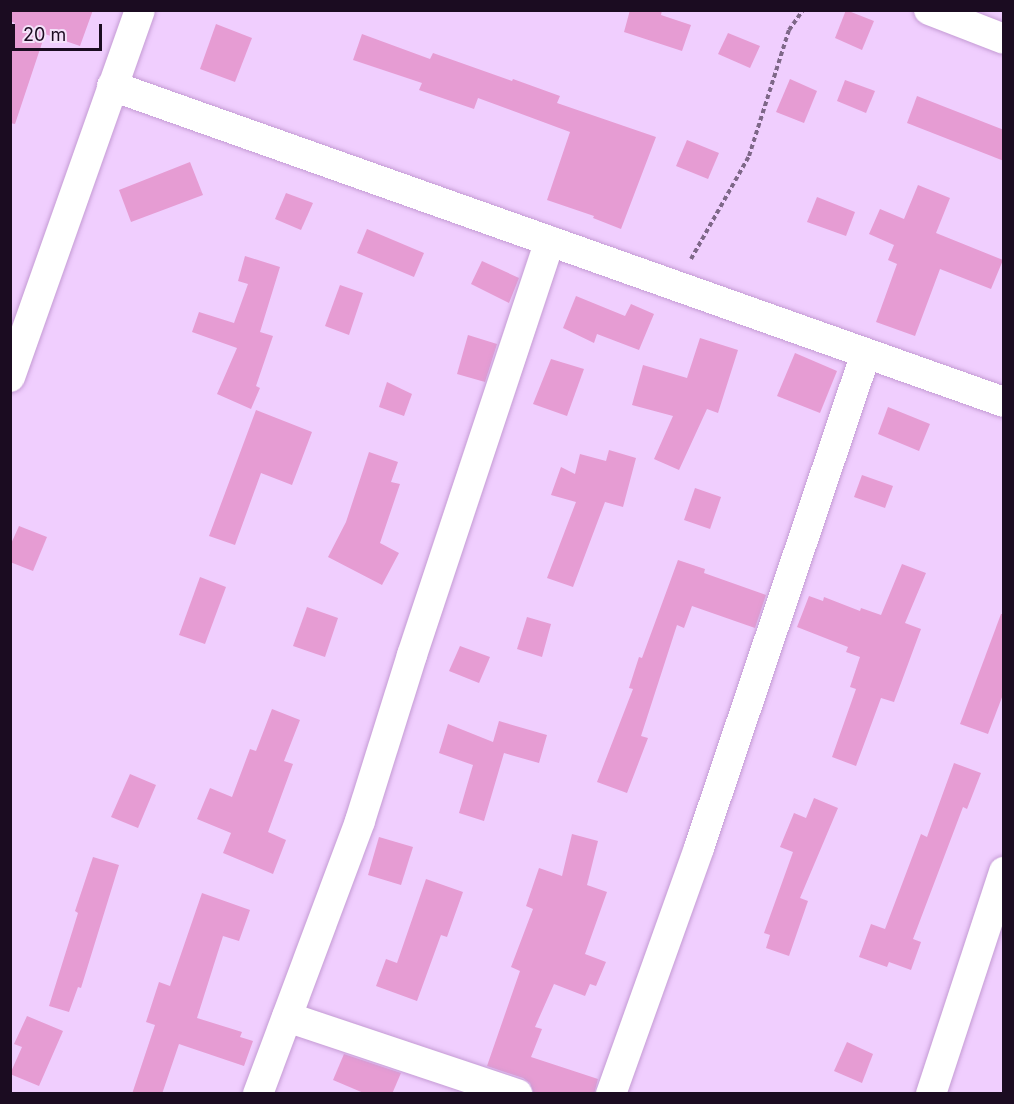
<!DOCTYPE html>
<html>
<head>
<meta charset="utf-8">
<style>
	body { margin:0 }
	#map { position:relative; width:1014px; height:1104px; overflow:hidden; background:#f0cefe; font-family:Inter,sans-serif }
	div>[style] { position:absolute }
	.building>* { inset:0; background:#e69cd3 }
	.path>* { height:4px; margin-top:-2px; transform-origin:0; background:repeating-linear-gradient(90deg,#7e6788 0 4.5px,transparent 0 7.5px) }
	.roads { filter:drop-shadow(0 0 2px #c49bd4) drop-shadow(0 0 2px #c49bd4) }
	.minor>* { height:30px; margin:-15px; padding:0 15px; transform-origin:15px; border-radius:15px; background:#fff }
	span { translate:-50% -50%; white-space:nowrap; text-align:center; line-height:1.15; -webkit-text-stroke:4.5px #f4e2fa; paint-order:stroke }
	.frame { position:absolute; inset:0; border:12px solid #1b0c21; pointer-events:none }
	.scale { position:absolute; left:12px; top:24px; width:90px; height:27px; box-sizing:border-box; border:3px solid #1b0c21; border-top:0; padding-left:8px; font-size:18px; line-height:21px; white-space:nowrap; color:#1b0c21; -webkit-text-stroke:4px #f4e2fa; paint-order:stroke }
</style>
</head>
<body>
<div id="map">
	<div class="building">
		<div style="clip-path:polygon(10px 10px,93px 10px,80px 46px,45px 34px,15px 124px,10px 123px,10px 35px,15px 23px,10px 21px)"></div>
		<div style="clip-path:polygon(630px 10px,662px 10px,661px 15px,691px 25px,682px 51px,624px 32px)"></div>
		<div style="clip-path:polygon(846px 10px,874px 21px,862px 50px,835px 38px)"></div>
		<div style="clip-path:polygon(216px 24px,252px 38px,235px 82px,200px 69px)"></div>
		<div style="clip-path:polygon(728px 33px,760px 46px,750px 68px,718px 54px)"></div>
		<div style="clip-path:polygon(362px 34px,430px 59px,433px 53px,512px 81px,513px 79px,560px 96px,557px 103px,656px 137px,621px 229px,593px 218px,594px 216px,547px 200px,570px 132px,478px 98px,474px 109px,419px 90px,422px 83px,353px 60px)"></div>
		<div style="clip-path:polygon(790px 79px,817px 91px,804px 123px,776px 112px)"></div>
		<div style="clip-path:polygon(845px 80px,875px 91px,866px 113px,837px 101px)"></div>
		<div style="clip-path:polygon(917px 96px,1004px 130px,1004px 161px,907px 123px)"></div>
		<div style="clip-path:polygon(687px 140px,719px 153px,708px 179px,676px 166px)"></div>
		<div style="clip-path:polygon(190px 162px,203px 195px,131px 222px,119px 190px)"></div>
		<div style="clip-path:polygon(918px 185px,950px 198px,936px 233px,1003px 260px,991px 289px,940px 269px,915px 336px,876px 322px,897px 264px,888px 260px,894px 245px,869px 234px,880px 209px,904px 219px)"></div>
		<div style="clip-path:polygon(286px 193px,313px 203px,301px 230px,275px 219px)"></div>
		<div style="clip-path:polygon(817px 197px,855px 212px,846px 236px,807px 222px)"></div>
		<div style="clip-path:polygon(367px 229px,424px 253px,414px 277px,357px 253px)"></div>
		<div style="clip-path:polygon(245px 256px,280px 267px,260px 332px,273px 336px,256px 386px,260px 388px,251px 409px,217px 394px,237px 348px,192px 332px,199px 312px,234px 323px,248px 284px,238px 281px)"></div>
		<div style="clip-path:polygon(482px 261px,519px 278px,509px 303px,471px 284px)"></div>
		<div style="clip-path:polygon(340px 285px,363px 293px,349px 335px,325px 326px)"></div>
		<div style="clip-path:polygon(576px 296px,625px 316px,631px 304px,654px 314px,639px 350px,597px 334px,594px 343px,563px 328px)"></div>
		<div style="clip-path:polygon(468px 335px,497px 344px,485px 382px,457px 374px)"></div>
		<div style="clip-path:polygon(700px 338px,738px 350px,718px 413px,707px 409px,679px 470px,654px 459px,673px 416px,632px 405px,643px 365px,687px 378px)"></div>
		<div style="clip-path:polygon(795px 353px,837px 371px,820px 413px,777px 396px)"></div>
		<div style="clip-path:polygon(551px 359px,584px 369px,567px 416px,533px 404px)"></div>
		<div style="clip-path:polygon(387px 382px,412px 394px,404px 416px,379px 407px)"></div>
		<div style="clip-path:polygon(888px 407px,930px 424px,919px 451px,878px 434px)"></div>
		<div style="clip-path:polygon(256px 410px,312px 432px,292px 485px,261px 473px,235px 545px,209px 536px)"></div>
		<div style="clip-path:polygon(609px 450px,636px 458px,623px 507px,605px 502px,573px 587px,547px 578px,576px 502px,551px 495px,561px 467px,575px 474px,580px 454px,606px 461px)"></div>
		<div style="clip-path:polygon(369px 452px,398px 462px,391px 482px,400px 484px,380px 543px,399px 553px,382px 585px,328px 557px,346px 522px)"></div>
		<div style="clip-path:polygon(862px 475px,893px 486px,885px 508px,854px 497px)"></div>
		<div style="clip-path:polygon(695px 488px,721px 497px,710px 529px,684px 520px)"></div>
		<div style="clip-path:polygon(19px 526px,47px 537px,33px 571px,10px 562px,10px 546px)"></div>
		<div style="clip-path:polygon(678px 560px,705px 569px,704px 573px,766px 595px,755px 628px,692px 606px,684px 628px,677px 625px,641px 736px,648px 738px,627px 793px,597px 782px,633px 689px,629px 688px,639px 657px,642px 658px)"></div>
		<div style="clip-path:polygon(902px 564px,926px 573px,905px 623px,921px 629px,894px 702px,881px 698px,856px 766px,832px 757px,856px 689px,850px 687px,860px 657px,846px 652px,848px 647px,797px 627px,809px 596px,823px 601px,824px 597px,860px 611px,861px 608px,881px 615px)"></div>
		<div style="clip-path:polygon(200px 577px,226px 587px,205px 644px,179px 635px)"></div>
		<div style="clip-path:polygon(307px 607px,338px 618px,325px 657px,293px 646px)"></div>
		<div style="clip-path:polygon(1001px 614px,1004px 614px,1004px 692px,988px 734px,960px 724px)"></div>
		<div style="clip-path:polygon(527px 617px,551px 624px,542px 657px,517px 649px)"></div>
		<div style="clip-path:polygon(460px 646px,490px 657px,479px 683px,449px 671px)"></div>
		<div style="clip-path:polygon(272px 709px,300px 720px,284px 761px,293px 764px,268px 832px,286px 840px,273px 874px,223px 853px,231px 833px,197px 819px,210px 788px,232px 797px,250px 749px,256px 751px)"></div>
		<div style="clip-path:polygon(499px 721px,547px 735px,539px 763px,504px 753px,484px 821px,459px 813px,473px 765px,439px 753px,448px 724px,493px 742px)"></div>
		<div style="clip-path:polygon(954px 763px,981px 773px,967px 809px,963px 807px,913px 939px,921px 942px,911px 970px,889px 962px,887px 967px,859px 957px,871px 924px,885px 929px,921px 834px,927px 837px)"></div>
		<div style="clip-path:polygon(130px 774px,156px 785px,138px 828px,111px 817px)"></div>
		<div style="clip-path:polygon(814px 798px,838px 808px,800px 898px,808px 901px,789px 956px,766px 948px,770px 935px,764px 933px,793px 852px,780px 847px,794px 813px,806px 818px)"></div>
		<div style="clip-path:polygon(572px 834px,598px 841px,587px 885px,607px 892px,585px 954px,606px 962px,596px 986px,590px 984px,585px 996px,554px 984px,535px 1027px,542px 1029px,531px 1057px,598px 1079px,594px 1094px,534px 1094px,530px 1083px,523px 1078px,487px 1066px,520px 971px,511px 967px,533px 909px,526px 906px,539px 868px,562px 876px)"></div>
		<div style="clip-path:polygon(379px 837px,413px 847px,401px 885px,368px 875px)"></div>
		<div style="clip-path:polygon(93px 857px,119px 865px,81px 988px,78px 987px,69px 1012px,49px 1006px,78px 913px,75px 911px)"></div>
		<div style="clip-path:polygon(426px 879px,463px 892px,447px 937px,441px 935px,417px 1001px,376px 986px,386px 959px,397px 963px)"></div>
		<div style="clip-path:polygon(202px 893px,250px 910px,239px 941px,223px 936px,197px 1018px,242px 1032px,240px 1037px,253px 1041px,244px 1066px,179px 1044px,162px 1094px,132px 1094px,155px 1025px,146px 1022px,159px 982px,170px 986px)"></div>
		<div style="clip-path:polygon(27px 1016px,63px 1031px,39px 1086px,10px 1074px,22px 1047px,14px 1044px)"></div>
		<div style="clip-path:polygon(847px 1042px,873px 1054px,862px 1083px,834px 1071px)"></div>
		<div style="clip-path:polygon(344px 1054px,401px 1073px,392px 1094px,366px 1094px,333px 1080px)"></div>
	</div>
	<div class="path">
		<div style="left:691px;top:259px;width:118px;rotate:-60.6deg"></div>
		<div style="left:749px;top:156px;width:132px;rotate:-72.4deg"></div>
		<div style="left:789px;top:30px;width:24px;rotate:-55deg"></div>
	</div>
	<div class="roads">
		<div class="minor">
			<div style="left:929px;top:10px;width:80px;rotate:21.1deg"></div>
			<div style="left:112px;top:86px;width:946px;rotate:19.51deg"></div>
			<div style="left:10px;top:377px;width:389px;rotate:-70.5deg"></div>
			<div style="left:287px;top:1017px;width:243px;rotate:18.5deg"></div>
			<div style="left:258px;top:1094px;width:291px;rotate:-69.5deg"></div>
			<div style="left:360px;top:821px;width:174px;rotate:-72.6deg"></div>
			<div style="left:412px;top:655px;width:436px;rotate:-71.6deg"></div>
			<div style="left:611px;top:1094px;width:261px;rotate:-70.3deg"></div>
			<div style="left:699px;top:848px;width:522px;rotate:-71.36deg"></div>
			<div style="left:931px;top:1094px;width:234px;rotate:-71.8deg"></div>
		</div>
	</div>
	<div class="frame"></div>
	<div class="scale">20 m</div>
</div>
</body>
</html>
